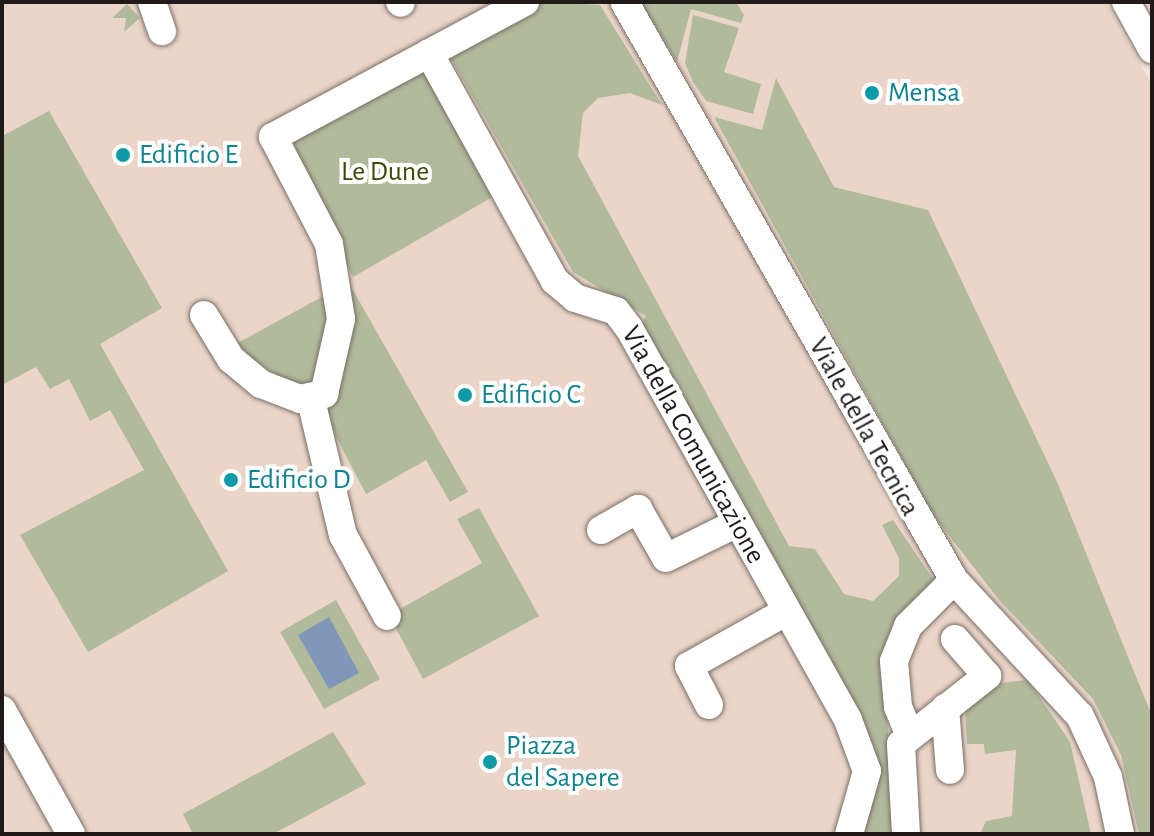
<!DOCTYPE html>
<html>
<head>
<meta charset="utf-8">
<style>
	body { margin:0 }
	#map { position:relative; width:1154px; height:836px; overflow:hidden; background:#f0e3da; font-family:"Alegreya Sans",sans-serif }
	div>[style] { position:absolute }
	.built>* { inset:0; background:#ead5c8 }
	.green>* { inset:0; background:#b2ba9c }
	.water>* { inset:0; background:#8097b9 }
	.roads { filter:drop-shadow(0 0 2px #7a6e66) drop-shadow(0 0 2px #7a6e66) }
	.minor>* { height:28px; margin:-14px; padding:0 14px; transform-origin:14px; border-radius:14px; background:#fff }
	.dots>* { width:22px; height:22px; translate:-50% -50%; box-sizing:border-box; border:4px solid #fff; border-radius:50% }
	span { translate:-50% -50%; white-space:nowrap; text-align:center; line-height:1.15; -webkit-text-stroke:8px #fff; paint-order:stroke }
	.culture-label { font-size:28px; color:#0d838f }
	.left { translate:0 -50%; text-align:left }
	.park-label { font-size:28px; color:#3d4904 }
	.street-label { font-size:28px; color:#201b18 }
	.frame { position:absolute; inset:0; border:4px solid #201b18; pointer-events:none }
</style>
</head>
<body>
<div id="map">
	<div class="built">
		<div style="clip-path:polygon(2px 2px,1106px 2px,1152px 85px,1152px 834px,2px 834px)"></div>
	</div>
	<div class="green">
		<div style="clip-path:polygon(544px 2px,600px 5px,662px 105px,630px 93px,598px 98px,583px 113px,578px 156px,789px 546px,815px 549px,844px 594px,873px 601px,899px 576px,899px 558px,882px 525px,893px 520px,937px 585px,884px 676px,896px 834px,860px 834px,869px 735px,641px 327px,646px 316px,573px 272px,449px 55px)"></div>
		<div style="clip-path:polygon(640px 2px,736px 2px,744px 15px,741px 23px,691px 9px,677px 62px)"></div>
		<div style="clip-path:polygon(127px 4px,140px 18px,124px 32px,126px 18px,112px 18px)"></div>
		<div style="clip-path:polygon(693px 15px,739px 28px,724px 72px,761px 84px,753px 114px,706px 101px,693px 82px,685px 63px)"></div>
		<div style="clip-path:polygon(425px 69px,496px 195px,353px 277px,292px 151px,296px 139px)"></div>
		<div style="clip-path:polygon(776px 78px,834px 187px,928px 210px,1058px 484px,1152px 716px,1152px 834px,1139px 834px,1121px 755px,1093px 699px,1000px 601px,933px 515px,714px 117px,762px 130px)"></div>
		<div style="clip-path:polygon(49px 111px,162px 308px,100px 344px,228px 571px,88px 652px,20px 535px,144px 470px,110px 410px,90px 421px,69px 379px,50px 389px,36px 367px,2px 385px,2px 136px)"></div>
		<div style="clip-path:polygon(350px 285px,468px 492px,450px 502px,426px 460px,366px 494px,331px 427px,323px 405px)"></div>
		<div style="clip-path:polygon(331px 292px,322px 379px,297px 388px,232px 346px)"></div>
		<div style="clip-path:polygon(479px 508px,539px 616px,423px 679px,389px 615px,482px 563px,457px 519px)"></div>
		<div style="clip-path:polygon(336px 600px,380px 679px,324px 709px,280px 632px)"></div>
		<div style="clip-path:polygon(1028px 680px,1070px 742px,1091px 834px,980px 834px,986px 821px,1012px 816px,1016px 750px,985px 754px,984px 744px,967px 744px,965px 708px,992px 684px)"></div>
		<div style="clip-path:polygon(333px 732px,366px 784px,273px 834px,193px 834px,183px 814px)"></div>
	</div>
	<div class="water">
		<div style="clip-path:polygon(329px 617px,359px 673px,329px 689px,298px 635px)"></div>
	</div>
	<div class="roads">
		<div class="minor">
			<div style="left:152px;top:2px;width:31px;rotate:71deg"></div>
			<div style="left:400px;top:2px;width:1px;rotate:45deg"></div>
			<div style="left:1126px;top:2px;width:54px;rotate:61deg"></div>
			<div style="left:625px;top:3px;width:664px;rotate:60.31deg"></div>
			<div style="left:954px;top:580px;width:185px;rotate:47.2deg"></div>
			<div style="left:1080px;top:716px;width:67px;rotate:65.3deg"></div>
			<div style="left:1108px;top:777px;width:58px;rotate:78.1deg"></div>
			<div style="left:429px;top:53px;width:260px;rotate:61.1deg"></div>
			<div style="left:555px;top:281px;width:26px;rotate:40deg"></div>
			<div style="left:575px;top:298px;width:43px;rotate:17.6deg"></div>
			<div style="left:616px;top:311px;width:21px;rotate:53deg"></div>
			<div style="left:629px;top:328px;width:449px;rotate:60.8deg"></div>
			<div style="left:848px;top:720px;width:54px;rotate:69.6deg"></div>
			<div style="left:867px;top:771px;width:66px;rotate:105.9deg"></div>
			<div style="left:204px;top:315px;width:52px;rotate:58.5deg"></div>
			<div style="left:231px;top:359px;width:39px;rotate:40deg"></div>
			<div style="left:261px;top:384px;width:42px;rotate:21deg"></div>
			<div style="left:300px;top:399px;width:25px;rotate:-12deg"></div>
			<div style="left:324px;top:394px;width:77px;rotate:-77.2deg"></div>
			<div style="left:341px;top:319px;width:76px;rotate:-99.1deg"></div>
			<div style="left:329px;top:244px;width:121px;rotate:-117.6deg"></div>
			<div style="left:273px;top:137px;width:286px;rotate:-28.2deg"></div>
			<div style="left:311px;top:400px;width:139px;rotate:76.7deg"></div>
			<div style="left:343px;top:535px;width:92px;rotate:61.5deg"></div>
			<div style="left:601px;top:530px;width:43px;rotate:-29.6deg"></div>
			<div style="left:638px;top:509px;width:56px;rotate:60.3deg"></div>
			<div style="left:666px;top:558px;width:79px;rotate:-26.2deg"></div>
			<div style="left:709px;top:705px;width:44px;rotate:-117.1deg"></div>
			<div style="left:689px;top:666px;width:112px;rotate:-29.3deg"></div>
			<div style="left:945px;top:708px;width:62px;rotate:85.4deg"></div>
			<div style="left:2px;top:710px;width:142px;rotate:60.9deg"></div>
			<div style="left:909px;top:734px;width:29px;rotate:-112deg"></div>
			<div style="left:898px;top:707px;width:46px;rotate:-95deg"></div>
			<div style="left:894px;top:661px;width:38px;rotate:-68deg"></div>
			<div style="left:908px;top:626px;width:65px;rotate:-45deg"></div>
			<div style="left:906px;top:834px;width:90px;rotate:-93.2deg"></div>
			<div style="left:901px;top:744px;width:110px;rotate:-38.3deg"></div>
			<div style="left:987px;top:676px;width:49px;rotate:-130.9deg"></div>
		</div>
	</div>
	<div class="dots">
		<div style="left:872px;top:93px;background:#0f9aa8"></div>
		<div style="left:123px;top:155px;background:#0f9aa8"></div>
		<div style="left:465px;top:395px;background:#0f9aa8"></div>
		<div style="left:231px;top:480px;background:#0f9aa8"></div>
		<div style="left:490px;top:762px;background:#0f9aa8"></div>
	</div>
	<div class="culture-label">
		<span class="left" style="left:888px;top:93px">Mensa</span>
		<span class="left" style="left:139px;top:155px">Edificio E</span>
		<span class="left" style="left:481px;top:395px">Edificio C</span>
		<span class="left" style="left:247px;top:480px">Edificio D</span>
		<span class="left" style="left:506px;top:762px">Piazza<br>del Sapere</span>
	</div>
	<div class="park-label">
		<span style="left:385px;top:172px">Le Dune</span>
	</div>
	<div class="street-label">
		<span style="left:864px;top:427px;rotate:61deg">Viale della Tecnica</span>
		<span style="left:693px;top:445px;rotate:61deg">Via della Comunicazione</span>
	</div>
	<div class="frame"></div>
</div>
</body>
</html>
